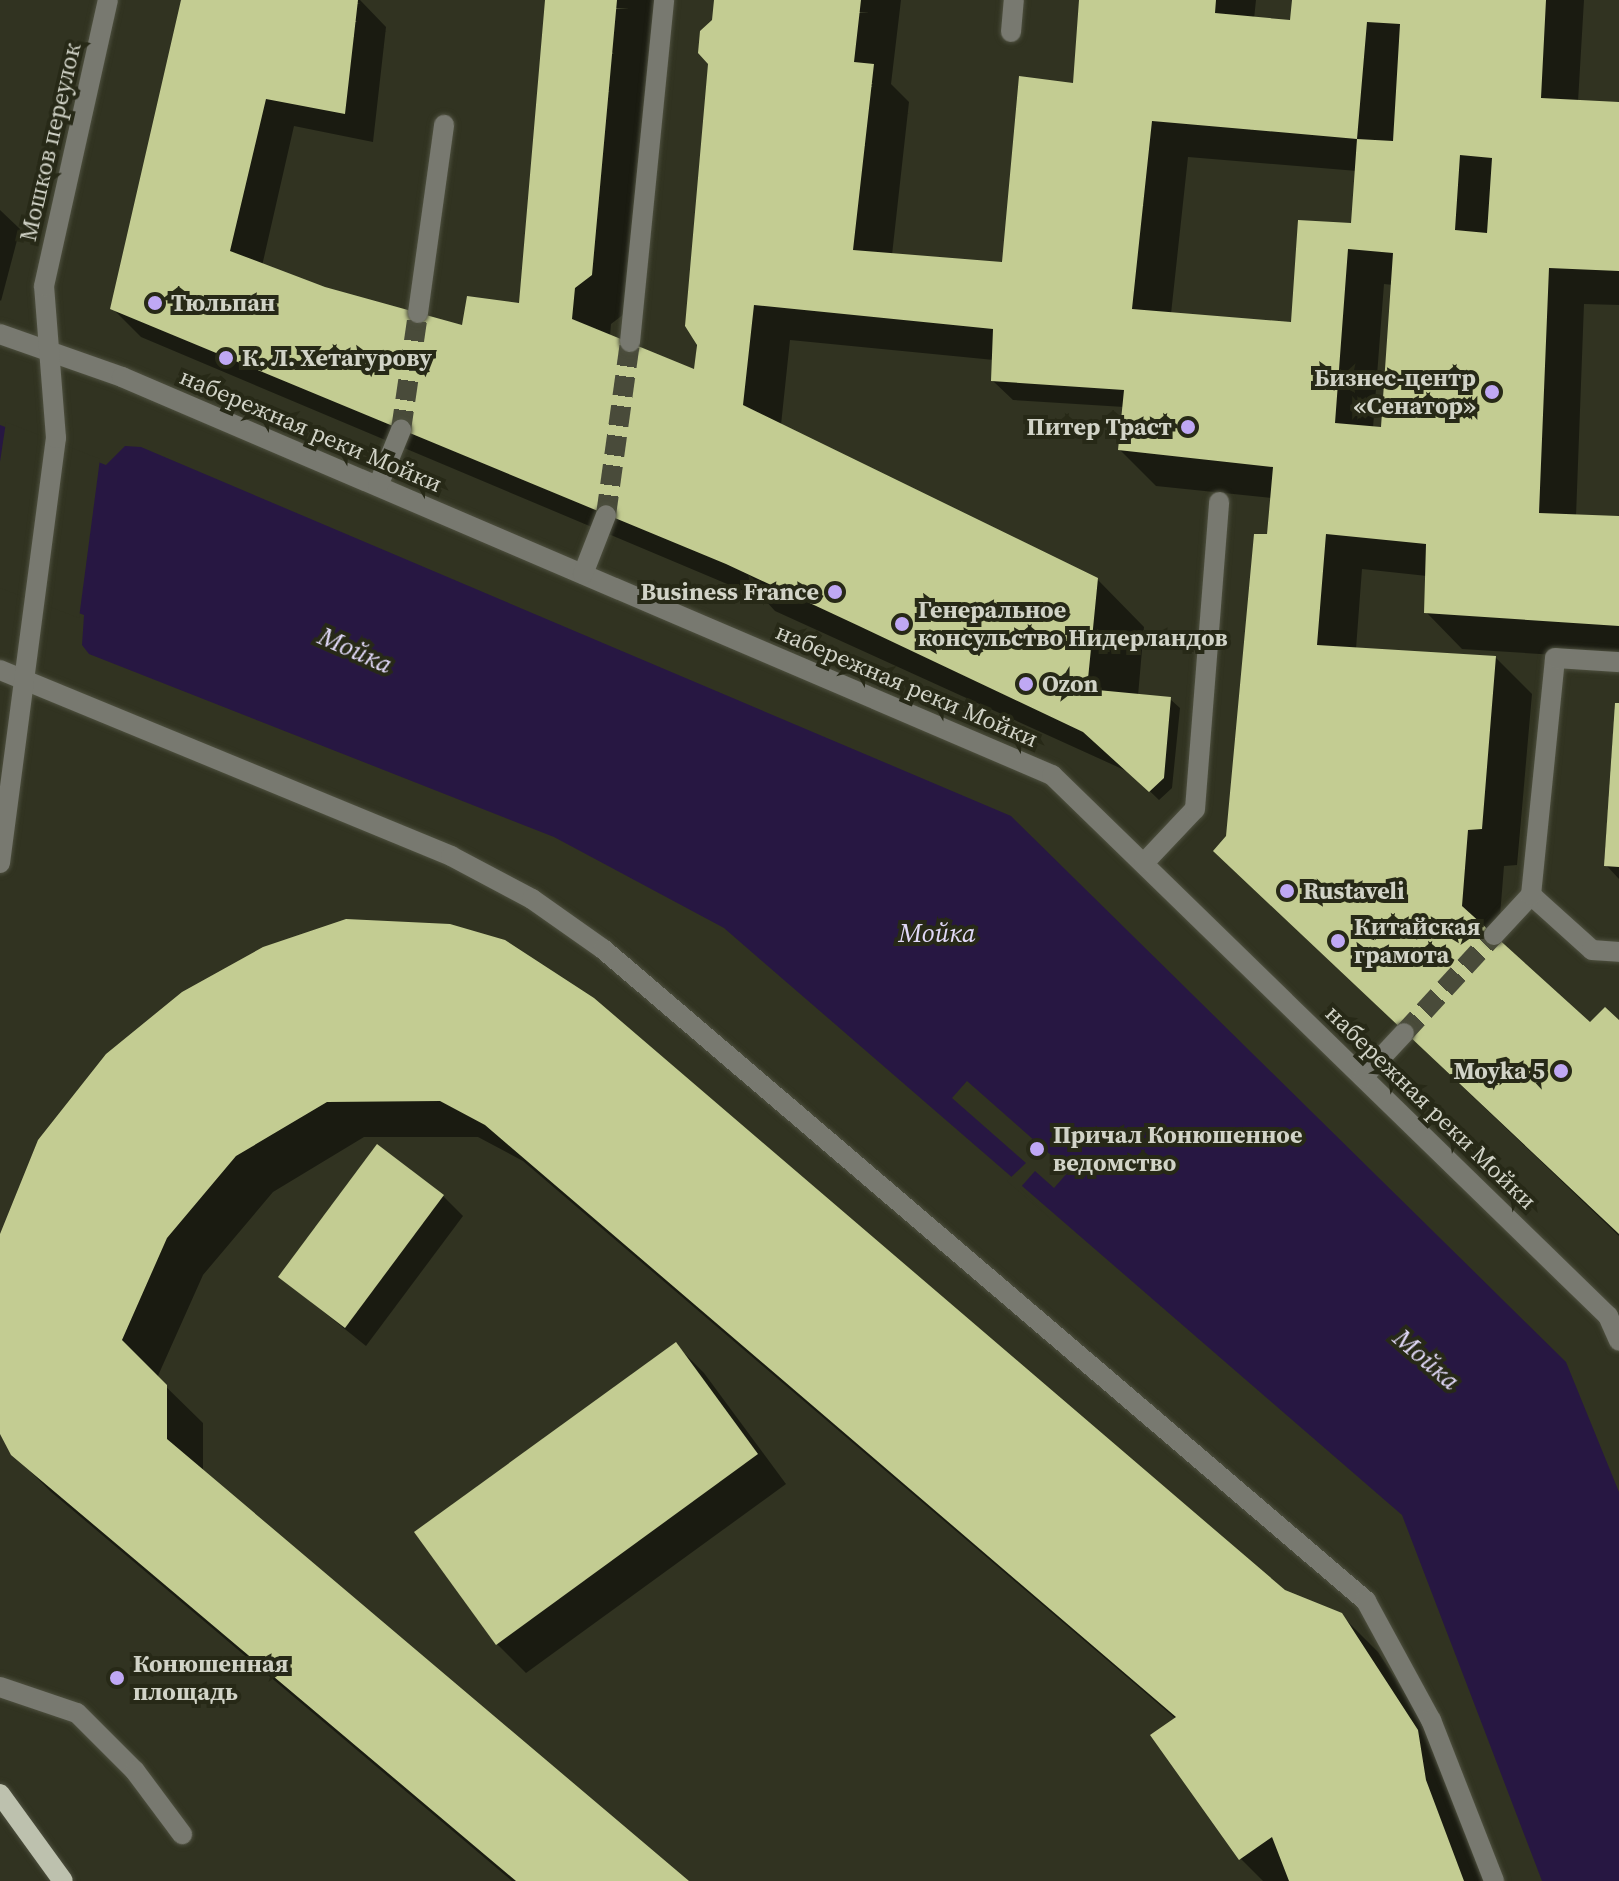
<!DOCTYPE html>
<html>
<head>
<meta charset="utf-8">
<style>
	body { margin:0 }
	#map { position:relative; width:1619px; height:1881px; overflow:hidden; background:#313321; font-family:"Source Serif 4",serif }
	div>[style] { position:absolute }
	.water>* { inset:0; background:#271742 }
	.pier>* { inset:0; background:#313321 }
	.shadow>* { inset:0; background:#0007 }
	.building>* { inset:0; background:#c3cc92 }
	.minor-tunnel>* { height:20px; margin-top:-10px; transform-origin:0; background:repeating-linear-gradient(90deg,#494b3a 0 20px,transparent 0 30px) }
	.roads { filter:drop-shadow(0 0 2px #4e503f) drop-shadow(0 0 2px #4e503f) }
	.minor>* { height:20px; margin:-10px; padding:0 10px; transform-origin:10px; border-radius:10px; background:#787970 }
	.major>* { height:20px; margin:-10px; padding:0 10px; transform-origin:10px; border-radius:10px; background:#bdc1ae }
	.dots>* { width:22px; height:22px; translate:-50% -50%; box-sizing:border-box; border:4px solid #272917; border-radius:50% }
	span { translate:-50% -50%; white-space:nowrap; text-align:center; line-height:1.15; -webkit-text-stroke:8px #272917; paint-order:stroke }
	.street-label { font-size:24px; color:#d1d3c7 }
	.poi-label { font-size:24px; color:#d1d3c7; font-weight:700 }
	.left { translate:0 -50%; text-align:left }
	.right { translate:-100% -50%; text-align:right }
	.water-label { font-size:26px; color:#e1d9f8; font-style:italic }
</style>
</head>
<body>
<div id="map">
	<div class="water">
		<div style="clip-path:polygon(0 425px,106px 465px,125px 446px,141px 447px,1011px 816px,1566px 1362px,1619px 1492px,1619px 1881px,1542px 1881px,1402px 1515px,724px 928px,554px 837px,89px 654px,82px 645px,84px 615px,0 584px)"></div>
	</div>
	<div class="pier">
		<div style="clip-path:polygon(6px 422px,100px 459px,79px 618px,0 588px,0 462px)"></div>
		<div style="clip-path:polygon(967px 1081px,1069px 1171px,1054px 1188px,1035px 1171px,1020px 1188px,1052px 1220px,1007px 1181px,1026px 1163px,952px 1098px)"></div>
	</div>
	<div class="shadow">
		<div style="clip-path:polygon(evenodd,182px 0,360px 0,386px 27px,373px 142px,294px 126px,262px 266px,324px 289px,463px 328px,521px 306px,550px 0,655px 0,628px 311px,611px 324px,610px 336px,695px 371px,716px 0,901px 0,891px 84px,909px 102px,892px 255px,1004px 264px,1075px 85px,1081px 0,1256px 0,1254px 19px,1292px 22px,1294px 0,1584px 0,1578px 102px,1619px 104px,1619px 305px,1584px 304px,1576px 517px,1619px 518px,1619px 659px,1462px 649px,1426px 612px,1427px 576px,1362px 569px,1356px 649px,1496px 658px,1532px 694px,1517px 865px,1504px 866px,1498px 941px,1590px 1025px,1619px 1023px,1619px 1236px,1314px 945px,1228px 836px,1272px 498px,1156px 486px,1120px 450px,1124px 407px,1013px 400px,993px 381px,994px 360px,790px 340px,781px 425px,1097px 579px,1144px 627px,1138px 696px,1170px 699px,1180px 708px,1172px 788px,1159px 800px,1131px 773px,775px 611px,765px 600px,141px 337px,112px 308px,182px 0,1188px 157px,1357px 171px,1353px 225px,1292px 324px,1171px 314px,1188px 157px,182px 0,1384px 284px,1393px 285px,1383px 429px,1373px 428px,1384px 284px)"></div>
		<div style="clip-path:polygon(0 210px,20px 229px,1px 301px,0 300px)"></div>
		<div style="clip-path:polygon(1619px 705px,1619px 879px,1606px 865px)"></div>
		<div style="clip-path:polygon(264px 949px,1284px 1592px,1341px 1615px,1378px 1652px,1454px 1768px,1485px 1881px,1263px 1881px,1240px 1858px,1176px 1719px,523px 1161px,478px 1137px,364px 1137px,273px 1192px,203px 1275px,157px 1378px,203px 1423px,203px 1472px,686px 1881px,512px 1881px,50px 1491px,12px 1453px,0 1430px,0 1240px,40px 1141px)"></div>
		<div style="clip-path:polygon(443px 1196px,463px 1216px,366px 1346px,280px 1277px)"></div>
		<div style="clip-path:polygon(675px 1344px,704px 1373px,786px 1484px,526px 1673px,497px 1644px)"></div>
	</div>
	<div class="building">
		<div style="clip-path:polygon(evenodd,181px 0,358px 0,345px 114px,266px 99px,230px 251px,325px 287px,462px 325px,467px 296px,519px 303px,545px 0,617px 0,592px 275px,575px 288px,572px 319px,694px 369px,697px 345px,685px 326px,708px 64px,698px 53px,700px 31px,712px 20px,714px 0,861px 0,854px 62px,874px 64px,853px 250px,1002px 262px,1019px 76px,1073px 83px,1079px 0,1216px 0,1215px 13px,1290px 20px,1292px 0,1546px 0,1541px 98px,1619px 102px,1619px 271px,1549px 268px,1539px 513px,1619px 516px,1619px 626px,1424px 613px,1426px 544px,1326px 534px,1317px 645px,1496px 656px,1482px 829px,1468px 830px,1462px 906px,1590px 1022px,1605px 1007px,1619px 1020px,1619px 1234px,1213px 851px,1226px 836px,1254px 534px,1267px 534px,1273px 467px,1118px 450px,1124px 390px,991px 381px,993px 329px,754px 305px,743px 405px,1098px 578px,1087px 689px,1171px 697px,1164px 778px,1149px 792px,1083px 732px,859px 626px,726px 564px,110px 309px,181px 0,1367px 22px,1400px 24px,1393px 141px,1357px 139px,1367px 22px,181px 0,1152px 121px,1357px 139px,1351px 223px,1298px 220px,1291px 322px,1132px 309px,1152px 121px,181px 0,1460px 155px,1492px 158px,1487px 233px,1455px 230px,1460px 155px,181px 0,1348px 249px,1393px 253px,1381px 427px,1335px 423px,1348px 249px)"></div>
		<div style="clip-path:polygon(1615px 703px,1619px 703px,1619px 867px,1604px 866px)"></div>
		<div style="clip-path:polygon(346px 919px,450px 924px,505px 940px,594px 998px,1285px 1590px,1342px 1613px,1418px 1730px,1426px 1780px,1464px 1881px,1289px 1881px,1272px 1837px,1239px 1860px,1150px 1735px,1176px 1717px,485px 1125px,440px 1101px,327px 1102px,236px 1156px,167px 1238px,122px 1340px,167px 1385px,167px 1439px,689px 1881px,516px 1881px,11px 1455px,0 1434px,0 1234px,38px 1140px,106px 1054px,182px 992px,263px 947px)"></div>
		<div style="clip-path:polygon(377px 1144px,444px 1195px,345px 1328px,278px 1277px)"></div>
		<div style="clip-path:polygon(676px 1342px,758px 1454px,496px 1645px,414px 1532px)"></div>
	</div>
	<div class="minor-tunnel">
		<div style="left:401px;top:430px;width:118px;rotate:-81.7deg"></div>
		<div style="left:606px;top:515px;width:175px;rotate:-82.1deg"></div>
		<div style="left:1404px;top:1033px;width:133px;rotate:-47.4deg"></div>
	</div>
	<div class="roads">
		<div class="minor">
			<div style="left:1011px;top:32px;width:32px;rotate:-85deg"></div>
			<div style="left:418px;top:313px;width:190px;rotate:-82.1deg"></div>
			<div style="left:0;top:334px;width:129px;rotate:19.4deg"></div>
			<div style="left:122px;top:377px;width:1012px;rotate:23.17deg"></div>
			<div style="left:1052px;top:775px;width:776px;rotate:44.22deg"></div>
			<div style="left:1608px;top:1316px;width:27px;rotate:66deg"></div>
			<div style="left:630px;top:342px;width:344px;rotate:-84.3deg"></div>
			<div style="left:378px;top:486px;width:61px;rotate:-67.7deg"></div>
			<div style="left:583px;top:574px;width:63px;rotate:-68.7deg"></div>
			<div style="left:0;top:670px;width:488px;rotate:22.4deg"></div>
			<div style="left:451px;top:856px;width:92px;rotate:28deg"></div>
			<div style="left:532px;top:899px;width:87px;rotate:35.2deg"></div>
			<div style="left:603px;top:949px;width:1004px;rotate:40.51deg"></div>
			<div style="left:1366px;top:1601px;width:136px;rotate:61.4deg"></div>
			<div style="left:1431px;top:1720px;width:173px;rotate:68.6deg"></div>
			<div style="left:0;top:863px;width:429px;rotate:-82.5deg"></div>
			<div style="left:56px;top:438px;width:152px;rotate:-94.5deg"></div>
			<div style="left:44px;top:286px;width:293px;rotate:-77.4deg"></div>
			<div style="left:1144px;top:863px;width:74px;rotate:-46.6deg"></div>
			<div style="left:1195px;top:809px;width:308px;rotate:-85.5deg"></div>
			<div style="left:1531px;top:895px;width:82px;rotate:42deg"></div>
			<div style="left:1592px;top:950px;width:27px;rotate:4deg"></div>
			<div style="left:1494px;top:935px;width:54px;rotate:-47.2deg"></div>
			<div style="left:1531px;top:895px;width:238px;rotate:-84.2deg"></div>
			<div style="left:1555px;top:658px;width:64px;rotate:3.6deg"></div>
			<div style="left:1363px;top:1077px;width:60px;rotate:-47deg"></div>
			<div style="left:0;top:1687px;width:81px;rotate:18.7deg"></div>
			<div style="left:77px;top:1713px;width:82px;rotate:45deg"></div>
			<div style="left:135px;top:1771px;width:79px;rotate:53.3deg"></div>
		</div>
		<div class="major">
			<div style="left:0;top:1794px;width:107px;rotate:54.1deg"></div>
		</div>
	</div>
	<div class="dots">
		<div style="left:155px;top:303px;background:#bfa8f4"></div>
		<div style="left:226px;top:358px;background:#bfa8f4"></div>
		<div style="left:1492px;top:392px;background:#bfa8f4"></div>
		<div style="left:1188px;top:427px;background:#bfa8f4"></div>
		<div style="left:835px;top:592px;background:#bfa8f4"></div>
		<div style="left:902px;top:624px;background:#bfa8f4"></div>
		<div style="left:1026px;top:684px;background:#bfa8f4"></div>
		<div style="left:1287px;top:891px;background:#bfa8f4"></div>
		<div style="left:1338px;top:941px;background:#bfa8f4"></div>
		<div style="left:1561px;top:1071px;background:#bfa8f4"></div>
		<div style="left:1037px;top:1149px;background:#bfa8f4"></div>
		<div style="left:117px;top:1678px;background:#bfa8f4"></div>
	</div>
	<div class="street-label">
		<span style="left:50px;top:142px;rotate:-77deg">Мошков переулок</span>
		<span style="left:311px;top:430px;rotate:23deg">набережная реки Мойки</span>
		<span style="left:907px;top:685px;rotate:23deg">набережная реки Мойки</span>
		<span style="left:1431px;top:1107px;rotate:44deg">набережная реки Мойки</span>
	</div>
	<div class="poi-label">
		<span class="left" style="left:171px;top:303px">Тюльпан</span>
		<span class="left" style="left:242px;top:358px">К. Л. Хетагурову</span>
		<span class="right" style="left:1476px;top:392px">Бизнес-центр<br>«Сенатор»</span>
		<span class="right" style="left:1172px;top:427px">Питер Траст</span>
		<span class="right" style="left:819px;top:592px">Business France</span>
		<span class="left" style="left:918px;top:624px">Генеральное<br>консульство Нидерландов</span>
		<span class="left" style="left:1042px;top:684px">Ozon</span>
		<span class="left" style="left:1303px;top:891px">Rustaveli</span>
		<span class="left" style="left:1354px;top:941px">Китайская<br>грамота</span>
		<span class="right" style="left:1545px;top:1071px">Moyka 5</span>
		<span class="left" style="left:1053px;top:1149px">Причал Конюшенное<br>ведомство</span>
		<span class="left" style="left:133px;top:1678px">Конюшенная<br>площадь</span>
	</div>
	<div class="water-label">
		<span style="left:355px;top:651px;rotate:24deg">Мойка</span>
		<span style="left:937px;top:934px">Мойка</span>
		<span style="left:1426px;top:1360px;rotate:41deg">Мойка</span>
	</div>
</div>
</body>
</html>
